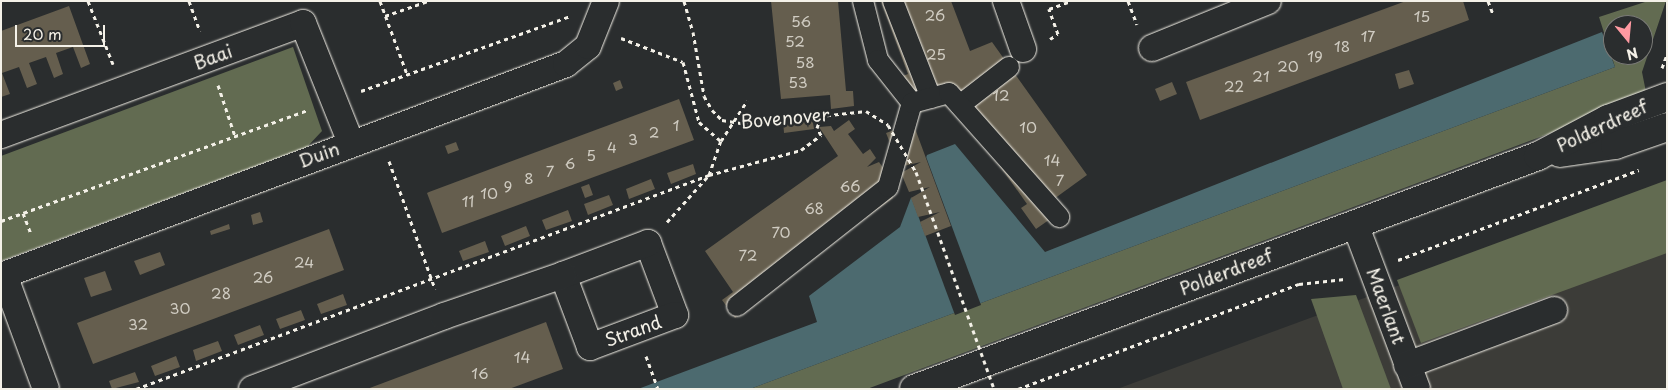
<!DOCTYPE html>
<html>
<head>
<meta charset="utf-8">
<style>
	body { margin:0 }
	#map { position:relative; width:1668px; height:390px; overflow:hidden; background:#2a2d2e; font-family:"Playpen Sans",sans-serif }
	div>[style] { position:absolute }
	.built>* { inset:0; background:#3c3c38 }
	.green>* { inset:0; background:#626b51 }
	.water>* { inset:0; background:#4c6a6f }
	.pier>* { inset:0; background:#2a2d2e }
	.building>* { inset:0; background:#655e4e }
	.path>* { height:3px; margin-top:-1.5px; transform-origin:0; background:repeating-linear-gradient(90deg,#f4f1e8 0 4px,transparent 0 8px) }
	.roads { filter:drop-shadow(0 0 1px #f4f1e8) drop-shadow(0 0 1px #f4f1e8) }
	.pedestrian>* { height:20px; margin:-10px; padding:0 10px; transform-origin:10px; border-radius:10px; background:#2a2d2e }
	.minor>* { height:26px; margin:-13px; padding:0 13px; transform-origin:13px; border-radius:13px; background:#2a2d2e }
	.tertiary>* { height:28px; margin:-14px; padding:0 14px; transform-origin:14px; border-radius:14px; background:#2a2d2e }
	.path-bridge>* { height:3px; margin-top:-1.5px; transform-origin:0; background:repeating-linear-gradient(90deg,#f4f1e8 0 4px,transparent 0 8px) }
	span { translate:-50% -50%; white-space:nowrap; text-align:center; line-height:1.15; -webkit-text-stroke:5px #2a2d2e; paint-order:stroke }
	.number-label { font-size:15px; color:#d0ccc2 }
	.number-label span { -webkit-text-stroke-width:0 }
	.street-label { font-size:18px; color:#f4f1e8 }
	.frame { position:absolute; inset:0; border:2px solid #f4f1e8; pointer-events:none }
	.north { position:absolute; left:1603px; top:15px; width:50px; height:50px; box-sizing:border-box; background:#2a2d2e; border:1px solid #7b7b78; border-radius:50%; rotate:163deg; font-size:14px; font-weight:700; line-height:20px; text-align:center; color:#f4f1e8 }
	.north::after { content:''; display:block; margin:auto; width:18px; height:22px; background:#ff9aa2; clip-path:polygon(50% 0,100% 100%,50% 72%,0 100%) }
	.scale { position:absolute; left:15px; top:25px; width:90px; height:22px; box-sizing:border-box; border:2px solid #f4f1e8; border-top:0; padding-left:6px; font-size:15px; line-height:18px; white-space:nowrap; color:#f4f1e8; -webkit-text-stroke:4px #2a2d2e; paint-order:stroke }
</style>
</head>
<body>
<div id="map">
	<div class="built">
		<div style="clip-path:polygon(1667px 184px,1667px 389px,1117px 389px,1587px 216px)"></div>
	</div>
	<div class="green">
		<div style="clip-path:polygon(evenodd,1648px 1px,1666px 1px,1642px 72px,1647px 97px,867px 389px,750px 389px,1615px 67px,1599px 17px,1648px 1px,1613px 25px,1643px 25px,1643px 55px,1613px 55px,1613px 25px)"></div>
		<div style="clip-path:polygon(293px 47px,322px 131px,307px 147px,1px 261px,1px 156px)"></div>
		<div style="clip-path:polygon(1667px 180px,1667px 253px,1421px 343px,1397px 280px)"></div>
		<div style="clip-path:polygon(1356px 295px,1391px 389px,1343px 389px,1311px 299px)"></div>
	</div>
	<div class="water">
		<div style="clip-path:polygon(1602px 32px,1615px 67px,750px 389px,638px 389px,817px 322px,809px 296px,900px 227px,927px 155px,955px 144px,1045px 252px)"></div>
	</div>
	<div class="pier">
		<div style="clip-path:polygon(925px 154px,981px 305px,955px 315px,910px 194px)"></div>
	</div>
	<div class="building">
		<div style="clip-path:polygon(771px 1px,838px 1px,846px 91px,853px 91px,854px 106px,831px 109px,830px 95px,781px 99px)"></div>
		<div style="clip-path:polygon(881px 1px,951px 1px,970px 51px,992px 42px,1087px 175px,1047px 204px,1056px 215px,1036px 229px,1021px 208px,1027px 204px,952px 99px,917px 112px,895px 79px,908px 74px)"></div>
		<div style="clip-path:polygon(1406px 1px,1463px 1px,1469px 20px,1200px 120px,1186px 82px)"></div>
		<div style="clip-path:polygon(69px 6px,90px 64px,81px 68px,73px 47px,56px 53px,63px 74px,54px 78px,46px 57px,29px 63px,37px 84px,27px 88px,19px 67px,2px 73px,10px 94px,1px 97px,1px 31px)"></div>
		<div style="clip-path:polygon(1409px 70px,1414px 84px,1399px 89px,1395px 74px)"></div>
		<div style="clip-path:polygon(620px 80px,623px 88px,616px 91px,613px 83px)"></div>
		<div style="clip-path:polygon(1172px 82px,1177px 94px,1160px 101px,1155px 89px)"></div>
		<div style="clip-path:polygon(679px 99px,694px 140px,442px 233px,427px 193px,429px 192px)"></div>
		<div style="clip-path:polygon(812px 116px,814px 129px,784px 133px,783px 119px)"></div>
		<div style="clip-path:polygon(849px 120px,855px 129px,848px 134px,863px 154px,870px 149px,876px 158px,867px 167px,879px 162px,891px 179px,887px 189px,893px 198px,744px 305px,747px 310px,735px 318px,722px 300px,733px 292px,705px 251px,838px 156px,819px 127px,831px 126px,834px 131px)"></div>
		<div style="clip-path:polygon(913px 123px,951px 226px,925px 236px,920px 222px,940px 212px,918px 217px,911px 198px,930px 187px,909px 192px,901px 173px,921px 162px,899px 167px,908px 136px,890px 143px,886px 133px)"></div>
		<div style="clip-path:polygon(456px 142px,459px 150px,448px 154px,445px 146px)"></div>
		<div style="clip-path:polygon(693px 164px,696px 174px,671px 184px,667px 173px)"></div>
		<div style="clip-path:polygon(651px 179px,655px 189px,629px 199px,626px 189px)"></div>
		<div style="clip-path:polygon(589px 184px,593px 195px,585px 198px,581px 187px)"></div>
		<div style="clip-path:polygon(609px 195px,613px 205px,588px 215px,584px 204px)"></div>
		<div style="clip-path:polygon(568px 210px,572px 221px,546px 230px,542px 220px)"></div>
		<div style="clip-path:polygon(260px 212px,263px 222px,253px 225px,251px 215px)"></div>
		<div style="clip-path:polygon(229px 224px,230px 229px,211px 235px,210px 231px)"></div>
		<div style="clip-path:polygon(526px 226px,530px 236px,505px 246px,501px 236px)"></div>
		<div style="clip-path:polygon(329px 229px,344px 270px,93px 364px,77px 323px)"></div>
		<div style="clip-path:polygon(485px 241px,489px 252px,463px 261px,459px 251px)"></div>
		<div style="clip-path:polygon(160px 252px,165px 265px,140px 275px,134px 261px)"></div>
		<div style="clip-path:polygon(105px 271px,112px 290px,91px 297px,84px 278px)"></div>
		<div style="clip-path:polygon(343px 294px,347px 305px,321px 314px,317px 304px)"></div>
		<div style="clip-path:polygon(301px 310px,305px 320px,280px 329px,276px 319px)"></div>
		<div style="clip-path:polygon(546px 322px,563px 369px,509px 389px,367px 389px)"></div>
		<div style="clip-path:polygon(260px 325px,264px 335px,238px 345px,234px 335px)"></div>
		<div style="clip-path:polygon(218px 341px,222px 351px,196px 361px,193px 350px)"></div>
		<div style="clip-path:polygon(176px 356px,180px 367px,155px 376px,151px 366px)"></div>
		<div style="clip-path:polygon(135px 372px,139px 382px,112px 389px,109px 381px)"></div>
	</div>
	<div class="path">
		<div style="left:88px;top:1px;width:68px;rotate:68.4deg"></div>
		<div style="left:189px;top:1px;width:32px;rotate:70deg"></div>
		<div style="left:380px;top:1px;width:78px;rotate:69.7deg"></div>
		<div style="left:684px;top:1px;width:32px;rotate:74deg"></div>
		<div style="left:1128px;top:1px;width:25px;rotate:69deg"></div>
		<div style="left:1488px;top:1px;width:14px;rotate:69deg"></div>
		<div style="left:385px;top:16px;width:46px;rotate:-19.2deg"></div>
		<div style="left:621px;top:38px;width:66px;rotate:21.2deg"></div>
		<div style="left:683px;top:62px;width:62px;rotate:75.1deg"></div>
		<div style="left:699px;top:122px;width:29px;rotate:41deg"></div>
		<div style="left:1050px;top:39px;width:9px;rotate:-32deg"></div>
		<div style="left:1058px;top:34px;width:27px;rotate:-110deg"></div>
		<div style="left:1049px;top:9px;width:23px;rotate:-20deg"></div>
		<div style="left:1662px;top:68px;width:15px;rotate:-70deg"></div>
		<div style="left:218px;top:85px;width:54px;rotate:71.6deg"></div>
		<div style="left:361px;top:91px;width:222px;rotate:-19.7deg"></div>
		<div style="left:389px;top:161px;width:136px;rotate:70.2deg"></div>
		<div style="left:23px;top:213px;width:22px;rotate:69deg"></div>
		<div style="left:1px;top:221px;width:326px;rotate:-19.9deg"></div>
		<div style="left:667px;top:222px;width:63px;rotate:-48.2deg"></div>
		<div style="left:709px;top:175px;width:36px;rotate:-71deg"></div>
		<div style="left:721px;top:141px;width:48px;rotate:-57deg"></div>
		<div style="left:1398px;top:260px;width:257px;rotate:-20.5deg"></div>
		<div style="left:646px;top:356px;width:35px;rotate:70deg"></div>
		<div style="left:136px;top:389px;width:612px;rotate:-20.48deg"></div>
		<div style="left:709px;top:175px;width:95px;rotate:-15.2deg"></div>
		<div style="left:801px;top:150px;width:25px;rotate:-37deg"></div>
		<div style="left:821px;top:135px;width:8px;rotate:-120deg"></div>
		<div style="left:817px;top:128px;width:14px;rotate:-73deg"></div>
		<div style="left:1018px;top:389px;width:300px;rotate:-20.5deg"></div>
		<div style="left:1299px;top:284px;width:46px;rotate:-6.2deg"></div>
	</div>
	<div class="roads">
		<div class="pedestrian">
			<div style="left:863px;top:1px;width:61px;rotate:75.7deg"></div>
			<div style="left:878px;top:60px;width:55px;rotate:51.7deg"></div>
			<div style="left:893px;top:1px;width:104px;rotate:68.6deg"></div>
			<div style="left:960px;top:105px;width:62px;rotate:-37.8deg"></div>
			<div style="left:737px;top:306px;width:192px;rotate:-38.2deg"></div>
			<div style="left:888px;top:187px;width:87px;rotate:-74.1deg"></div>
			<div style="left:912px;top:103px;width:38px;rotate:-15deg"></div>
			<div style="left:949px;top:93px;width:166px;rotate:48.4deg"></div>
		</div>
		<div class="minor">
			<div style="left:1006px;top:1px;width:51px;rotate:70.5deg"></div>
			<div style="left:1152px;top:48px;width:125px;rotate:-22.1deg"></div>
			<div style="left:1px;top:135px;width:322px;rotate:-20.3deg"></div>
			<div style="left:303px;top:23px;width:129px;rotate:68.2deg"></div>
			<div style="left:1355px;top:224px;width:176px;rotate:69.4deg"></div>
			<div style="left:648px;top:243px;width:77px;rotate:69.4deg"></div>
			<div style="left:675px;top:315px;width:91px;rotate:159.4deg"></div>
			<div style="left:590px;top:347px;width:77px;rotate:-110.6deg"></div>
			<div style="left:563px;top:275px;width:91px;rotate:-20.6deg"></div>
			<div style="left:4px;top:275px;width:121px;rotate:69.8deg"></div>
			<div style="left:1px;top:276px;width:603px;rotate:-20.57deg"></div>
			<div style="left:566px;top:64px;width:28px;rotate:-39deg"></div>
			<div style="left:588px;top:46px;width:48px;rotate:-68.2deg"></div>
			<div style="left:1407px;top:365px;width:157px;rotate:-20.5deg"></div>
			<div style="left:252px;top:389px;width:205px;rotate:-20.8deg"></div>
			<div style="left:444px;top:316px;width:126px;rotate:-19deg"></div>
		</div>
		<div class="tertiary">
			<div style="left:1560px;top:153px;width:56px;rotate:-8.3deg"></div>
			<div style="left:1615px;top:145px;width:55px;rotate:-19.1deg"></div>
			<div style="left:914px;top:389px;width:666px;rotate:-20.48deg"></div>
			<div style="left:1538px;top:156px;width:79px;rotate:-27.9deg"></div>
			<div style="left:1608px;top:119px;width:63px;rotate:-20.4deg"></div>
		</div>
	</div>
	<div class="path-bridge">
		<div style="left:693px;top:32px;width:65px;rotate:80.2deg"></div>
		<div style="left:704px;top:96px;width:16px;rotate:60deg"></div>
		<div style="left:712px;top:110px;width:14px;rotate:45deg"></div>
		<div style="left:722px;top:120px;width:25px;rotate:9deg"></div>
		<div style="left:747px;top:124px;width:120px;rotate:-6.2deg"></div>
		<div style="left:866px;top:111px;width:26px;rotate:32deg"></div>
		<div style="left:888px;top:125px;width:55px;rotate:59.2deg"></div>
		<div style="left:916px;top:172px;width:231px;rotate:70.2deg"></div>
	</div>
	<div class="number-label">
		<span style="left:935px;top:15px">26</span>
		<span style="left:1422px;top:16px">15</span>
		<span style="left:801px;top:21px">56</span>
		<span style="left:1368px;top:36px">17</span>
		<span style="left:795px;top:41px">52</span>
		<span style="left:1342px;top:46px">18</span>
		<span style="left:936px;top:54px">25</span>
		<span style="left:1315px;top:56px">19</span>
		<span style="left:805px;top:62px">58</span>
		<span style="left:1288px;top:66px">20</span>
		<span style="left:1261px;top:76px">21</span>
		<span style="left:798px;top:82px">53</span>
		<span style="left:1234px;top:86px">22</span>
		<span style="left:1001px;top:95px">12</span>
		<span style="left:676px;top:125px">1</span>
		<span style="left:1028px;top:127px">10</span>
		<span style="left:654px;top:132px">2</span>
		<span style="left:633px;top:139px">3</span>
		<span style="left:612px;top:147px">4</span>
		<span style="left:591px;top:155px">5</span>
		<span style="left:1052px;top:160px">14</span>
		<span style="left:570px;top:163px">6</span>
		<span style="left:550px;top:171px">7</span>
		<span style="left:529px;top:178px">8</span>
		<span style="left:1060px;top:180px">7</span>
		<span style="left:508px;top:186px">9</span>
		<span style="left:850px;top:186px">66</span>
		<span style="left:489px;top:193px">10</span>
		<span style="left:468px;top:201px">11</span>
		<span style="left:814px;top:208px">68</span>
		<span style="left:781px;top:232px">70</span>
		<span style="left:748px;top:255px">72</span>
		<span style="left:304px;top:262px">24</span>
		<span style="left:263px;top:277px">26</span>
		<span style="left:221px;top:293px">28</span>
		<span style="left:180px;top:308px">30</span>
		<span style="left:138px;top:324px">32</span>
		<span style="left:522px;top:357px">14</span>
		<span style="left:480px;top:373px">16</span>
	</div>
	<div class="street-label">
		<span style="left:213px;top:57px;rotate:-20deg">Baai</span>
		<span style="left:785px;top:118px;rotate:-5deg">Bovenover</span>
		<span style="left:1602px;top:126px;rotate:-25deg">Polderdreef</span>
		<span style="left:319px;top:155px;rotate:-20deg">Duin</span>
		<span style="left:1226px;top:272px;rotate:-21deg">Polderdreef</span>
		<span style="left:1386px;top:306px;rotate:70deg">Maerlant</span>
		<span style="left:633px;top:331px;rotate:-20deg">Strand</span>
	</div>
	<div class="frame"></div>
	<div class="north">N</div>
	<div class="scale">20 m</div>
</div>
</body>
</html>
